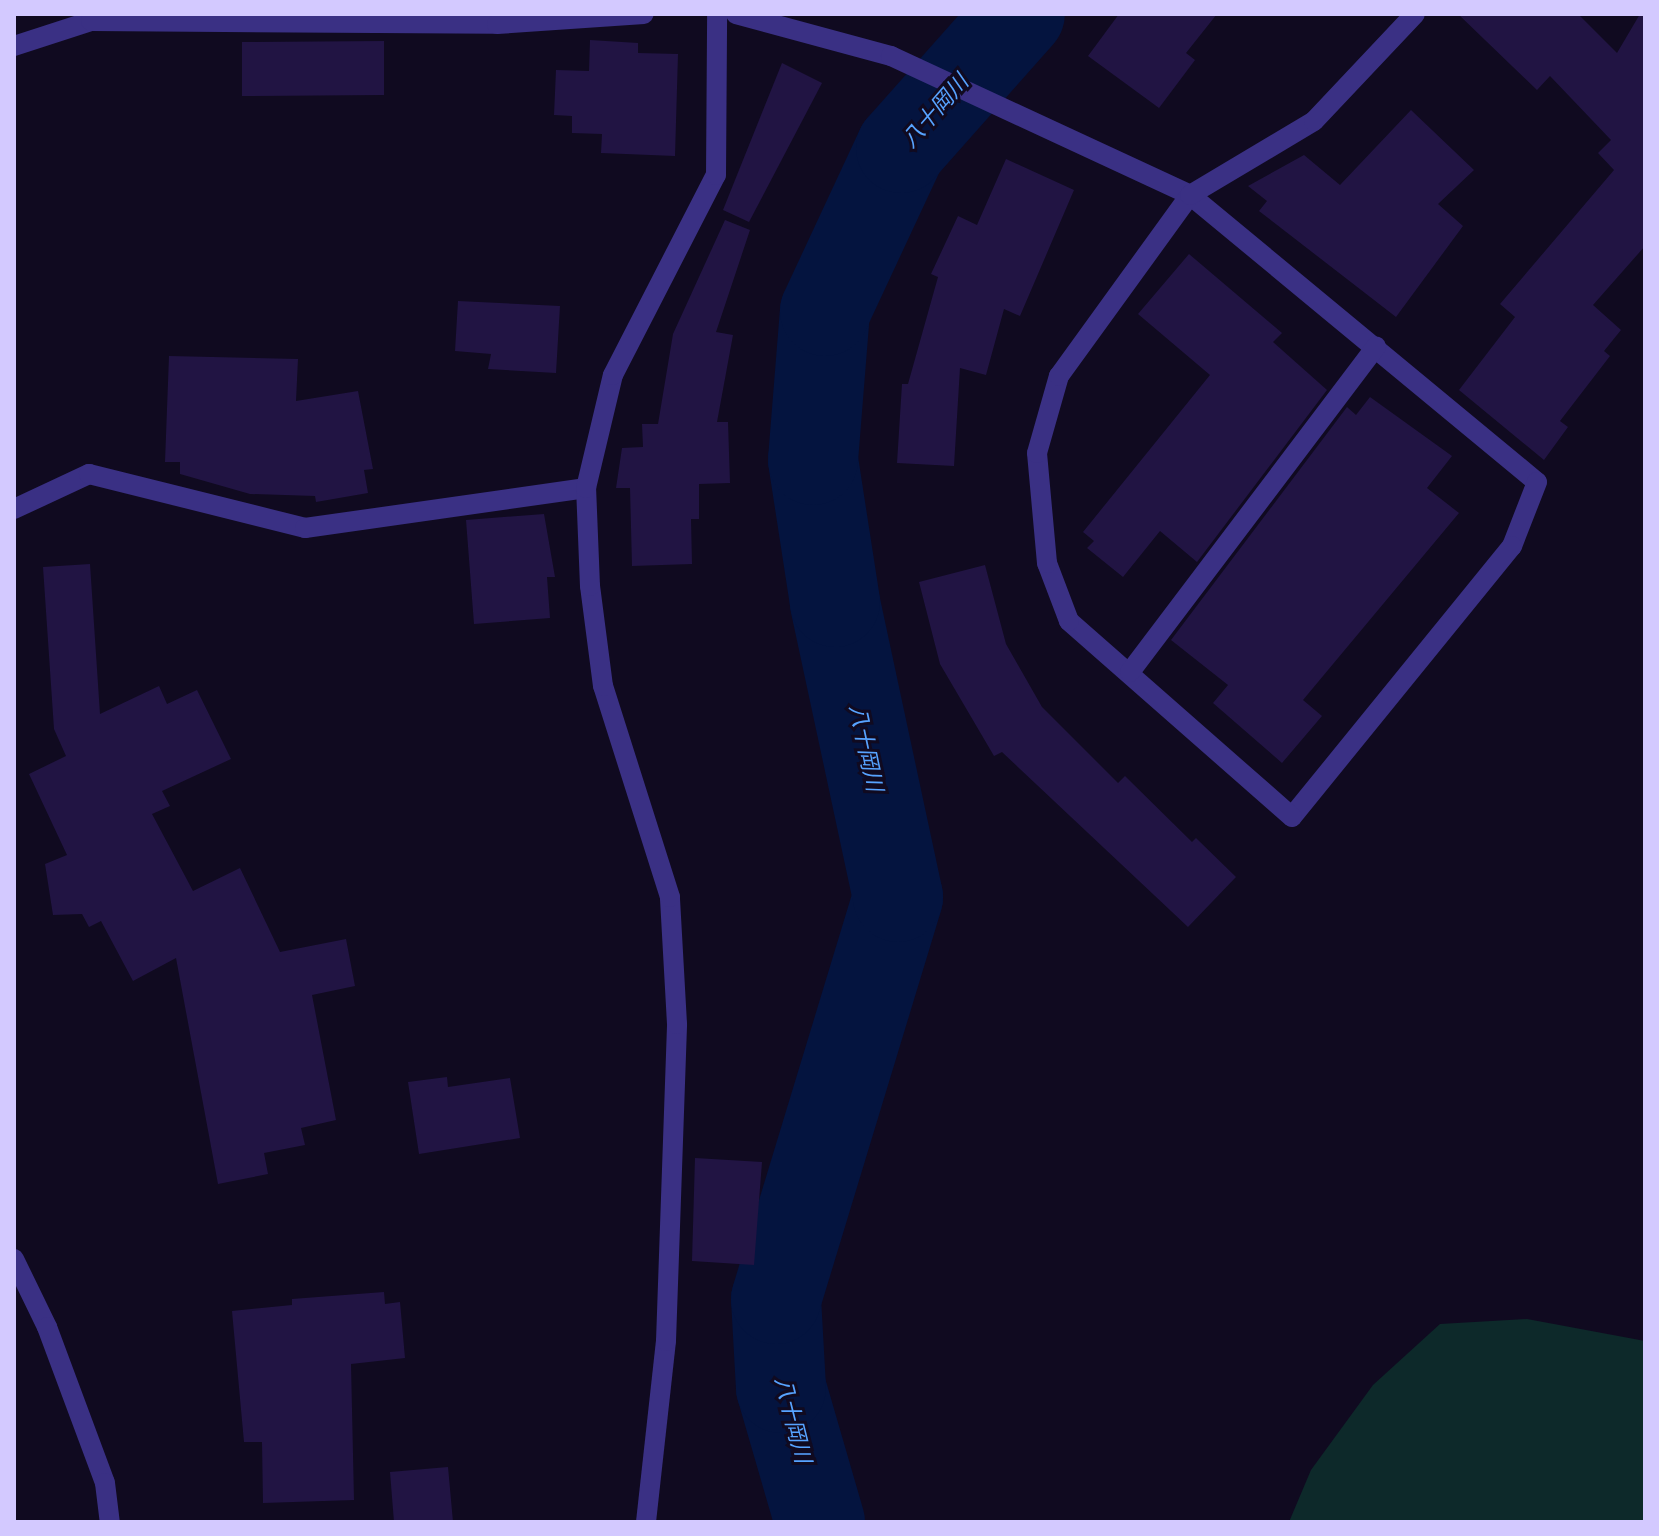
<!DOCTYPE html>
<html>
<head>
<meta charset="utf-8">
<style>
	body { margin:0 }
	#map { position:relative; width:1659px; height:1536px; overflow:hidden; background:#100a20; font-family:"Work Sans","Noto Sans JP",sans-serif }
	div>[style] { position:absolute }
	.green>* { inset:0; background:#0d292a }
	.river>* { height:90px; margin:-45px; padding:0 45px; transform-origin:45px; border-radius:45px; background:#04143f }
	.building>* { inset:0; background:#211443 }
	.street>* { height:20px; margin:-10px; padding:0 10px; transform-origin:10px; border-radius:10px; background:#3a3084 }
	span { translate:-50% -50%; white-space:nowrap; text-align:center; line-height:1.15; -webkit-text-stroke:6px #100a20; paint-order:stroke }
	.water-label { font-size:22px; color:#57a3ff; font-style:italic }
	.frame { position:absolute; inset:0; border:16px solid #d3c9ff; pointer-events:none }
</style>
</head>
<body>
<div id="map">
	<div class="green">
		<div style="clip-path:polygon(1527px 1319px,1645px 1341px,1645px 1522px,1289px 1522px,1311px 1470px,1373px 1385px,1440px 1324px)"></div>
	</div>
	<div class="river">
		<div style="left:820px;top:1522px;width:140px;rotate:-106.2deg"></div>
		<div style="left:781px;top:1388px;width:89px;rotate:-93.2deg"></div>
		<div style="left:776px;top:1299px;width:420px;rotate:-73.1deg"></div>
		<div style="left:898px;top:897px;width:302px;rotate:-102.1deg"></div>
		<div style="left:835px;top:602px;width:144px;rotate:-98.8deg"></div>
		<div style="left:813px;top:460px;width:149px;rotate:-85.4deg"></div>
		<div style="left:825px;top:311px;width:180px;rotate:-65deg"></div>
		<div style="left:901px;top:148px;width:179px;rotate:-48.4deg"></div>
	</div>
	<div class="building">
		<div style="clip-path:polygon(1119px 14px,1217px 14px,1186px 53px,1195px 60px,1159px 108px,1088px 56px)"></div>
		<div style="clip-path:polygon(1458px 14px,1578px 14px,1617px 53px,1640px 14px,1645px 14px,1645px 246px,1593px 305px,1621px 330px,1604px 351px,1610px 356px,1560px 421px,1568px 427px,1544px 460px,1459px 390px,1515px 317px,1500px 304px,1614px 170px,1598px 153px,1611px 140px,1550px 76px,1537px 90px)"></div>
		<div style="clip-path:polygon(590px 40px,638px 43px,638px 53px,678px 54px,675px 156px,601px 153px,602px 134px,572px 133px,572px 116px,554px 115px,556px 70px,589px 71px)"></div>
		<div style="clip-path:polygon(384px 41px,384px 95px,242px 96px,242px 42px)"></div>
		<div style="clip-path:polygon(782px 63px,822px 83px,749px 222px,723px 210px)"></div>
		<div style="clip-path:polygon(1411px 110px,1474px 170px,1438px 204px,1463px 226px,1396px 317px,1259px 211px,1267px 201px,1248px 186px,1304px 155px,1340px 185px)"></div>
		<div style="clip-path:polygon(1006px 159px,1074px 190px,1020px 316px,1004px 309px,986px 375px,960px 368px,954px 466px,897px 463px,902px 384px,908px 384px,938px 277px,931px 274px,958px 216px,977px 225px)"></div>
		<div style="clip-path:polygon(725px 220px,750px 230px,716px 332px,733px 335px,717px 422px,728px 422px,730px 483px,699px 484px,699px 519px,691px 519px,692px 564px,632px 566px,630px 488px,616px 488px,622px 448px,643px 447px,642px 424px,658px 424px,673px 334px)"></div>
		<div style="clip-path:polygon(1189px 254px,1282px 333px,1273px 342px,1327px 390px,1197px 562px,1160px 531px,1123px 577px,1087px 548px,1094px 541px,1083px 532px,1210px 375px,1138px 314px)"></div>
		<div style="clip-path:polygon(458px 301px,560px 306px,556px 373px,488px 369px,491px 354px,455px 351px)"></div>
		<div style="clip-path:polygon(169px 356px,298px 359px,296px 401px,358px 391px,373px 469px,364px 470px,368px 493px,316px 502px,315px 496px,250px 494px,180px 474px,180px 462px,165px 462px)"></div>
		<div style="clip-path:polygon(1370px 397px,1452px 456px,1427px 488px,1459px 513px,1303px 700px,1322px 716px,1282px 763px,1213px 703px,1228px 685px,1171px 640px,1347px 407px,1356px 415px)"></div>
		<div style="clip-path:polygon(544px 514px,555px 577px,547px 577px,550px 618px,474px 624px,466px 520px)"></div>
		<div style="clip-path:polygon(90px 564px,100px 714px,159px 686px,167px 704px,197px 690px,231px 759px,162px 791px,170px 806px,152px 814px,193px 891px,240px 868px,280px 952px,346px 939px,355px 986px,312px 995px,336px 1120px,301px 1128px,305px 1145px,264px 1153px,268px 1174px,218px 1184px,176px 958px,133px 981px,101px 921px,89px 927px,82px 914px,53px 915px,45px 864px,67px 855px,29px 774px,66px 756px,54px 729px,43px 567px)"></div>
		<div style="clip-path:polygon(985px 565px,1006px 644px,1042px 707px,1118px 783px,1125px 776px,1192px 842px,1196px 838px,1236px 877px,1188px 927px,1002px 752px,994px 756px,940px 664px,919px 582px)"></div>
		<div style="clip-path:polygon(447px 1077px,448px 1087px,510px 1078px,520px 1138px,419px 1154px,408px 1082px)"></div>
		<div style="clip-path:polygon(695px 1158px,762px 1162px,754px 1265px,692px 1261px)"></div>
		<div style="clip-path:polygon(384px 1292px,385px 1304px,400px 1302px,405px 1358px,351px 1364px,354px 1500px,263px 1503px,262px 1442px,244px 1442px,232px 1311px,292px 1305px,292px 1299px)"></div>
		<div style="clip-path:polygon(448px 1467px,453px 1522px,394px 1522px,390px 1472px)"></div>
	</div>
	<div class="street">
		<div style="left:736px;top:14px;width:161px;rotate:15.2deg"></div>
		<div style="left:891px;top:56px;width:330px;rotate:24.9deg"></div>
		<div style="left:1190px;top:195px;width:450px;rotate:39.6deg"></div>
		<div style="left:1537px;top:482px;width:69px;rotate:111.3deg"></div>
		<div style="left:1512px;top:546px;width:349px;rotate:129.1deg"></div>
		<div style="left:1292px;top:817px;width:297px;rotate:-138.7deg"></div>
		<div style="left:1069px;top:621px;width:62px;rotate:-110.8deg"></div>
		<div style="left:1047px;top:563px;width:110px;rotate:-95.2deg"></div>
		<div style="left:1037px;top:453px;width:80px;rotate:-74.1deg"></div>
		<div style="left:1059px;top:376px;width:223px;rotate:-54.1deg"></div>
		<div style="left:1190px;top:195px;width:144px;rotate:-30.8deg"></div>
		<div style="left:1314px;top:121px;width:147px;rotate:-46.7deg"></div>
		<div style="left:14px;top:46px;width:81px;rotate:-18deg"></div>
		<div style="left:91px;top:21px;width:406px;rotate:0.4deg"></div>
		<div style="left:497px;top:24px;width:147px;rotate:-3.9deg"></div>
		<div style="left:14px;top:509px;width:83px;rotate:-25deg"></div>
		<div style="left:89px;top:474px;width:223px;rotate:14deg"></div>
		<div style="left:305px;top:528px;width:284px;rotate:-8.1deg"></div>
		<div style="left:1130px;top:672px;width:408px;rotate:-52.9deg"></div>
		<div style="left:14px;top:1259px;width:76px;rotate:64.1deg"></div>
		<div style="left:47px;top:1327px;width:166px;rotate:69.6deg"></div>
		<div style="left:105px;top:1483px;width:39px;rotate:83deg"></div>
		<div style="left:646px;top:1522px;width:182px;rotate:-83.7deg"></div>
		<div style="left:666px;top:1341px;width:317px;rotate:-88deg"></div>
		<div style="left:677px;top:1024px;width:127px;rotate:-93.2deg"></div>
		<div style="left:670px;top:897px;width:221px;rotate:-107.6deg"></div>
		<div style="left:603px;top:686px;width:101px;rotate:-97.4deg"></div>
		<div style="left:590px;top:586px;width:98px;rotate:-92.3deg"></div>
		<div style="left:586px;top:488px;width:116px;rotate:-76.6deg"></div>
		<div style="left:613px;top:375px;width:225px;rotate:-62.8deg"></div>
		<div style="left:716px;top:175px;width:161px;rotate:-89.6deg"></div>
	</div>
	<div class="water-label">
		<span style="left:935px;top:111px;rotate:-49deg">八十岡川</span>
		<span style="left:866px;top:748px;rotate:78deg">八十岡川</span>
		<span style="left:793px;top:1420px;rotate:76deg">八十岡川</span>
	</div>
	<div class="frame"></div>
</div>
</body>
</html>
